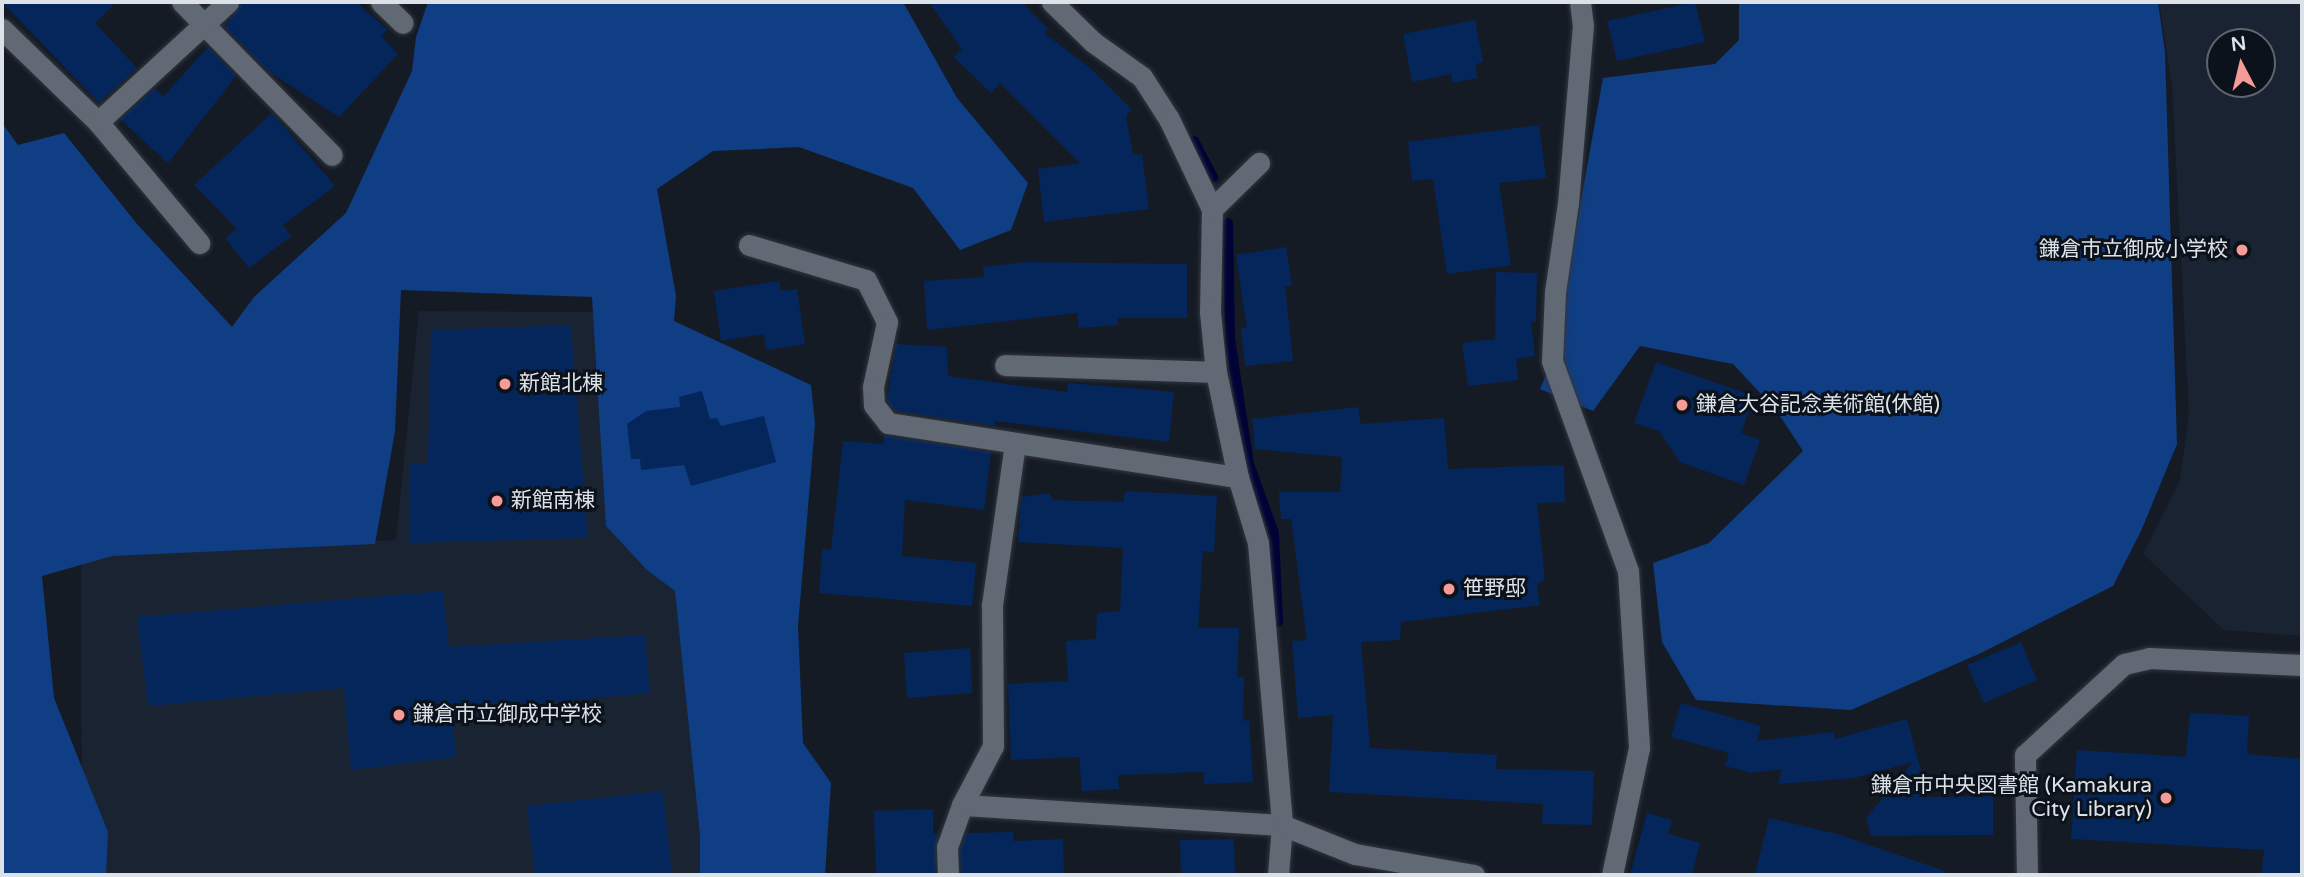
<!DOCTYPE html>
<html>
<head>
<meta charset="utf-8">
<style>
	body { margin:0 }
	#map { position:relative; width:2304px; height:877px; overflow:hidden; background:#151b25; font-family:"Varela Round","Noto Sans JP",sans-serif }
	div>[style] { position:absolute }
	.built>* { inset:0; background:#1a2332 }
	.forest>* { inset:0; background:#103e84 }
	.stream>* { height:10px; margin:-5px; padding:0 5px; transform-origin:5px; border-radius:5px; background:#000336 }
	.building>* { inset:0; background:#04265b }
	.roads { filter:drop-shadow(0 0 2px #33363e) drop-shadow(0 0 2px #33363e) }
	.minor>* { height:21px; margin:-10.5px; padding:0 10.5px; transform-origin:10.5px; border-radius:10.5px; background:#616974 }
	.dots>* { width:19px; height:19px; translate:-50% -50%; box-sizing:border-box; border:4px solid #0c121b; border-radius:50% }
	span { translate:-50% -50%; white-space:nowrap; text-align:center; line-height:1.15; -webkit-text-stroke:6px #0c121b; paint-order:stroke }
	.poi-label { font-size:21px; color:#dde2e8 }
	.right { translate:-100% -50%; text-align:right }
	.left { translate:0 -50%; text-align:left }
	.frame { position:absolute; inset:0; border:4px solid #dde2e8; pointer-events:none }
	.north { position:absolute; left:2206px; top:28px; width:70px; height:70px; box-sizing:border-box; background:#0c121b; border:2px solid #60656d; border-radius:50%; rotate:353deg; font-size:19px; font-weight:700; line-height:28px; text-align:center; color:#dde2e8 }
	.north::after { content:''; display:block; margin:auto; width:24px; height:32px; background:#f59b98; clip-path:polygon(50% 0,100% 100%,50% 72%,0 100%) }
</style>
</head>
<body>
<div id="map">
	<div class="built">
		<div style="clip-path:polygon(evenodd,2159px 2px,2302px 2px,2302px 636px,2224px 630px,2143px 554px,2180px 480px,2189px 414px,2172px 86px,2159px 2px,2220px 42px,2262px 42px,2262px 84px,2220px 84px,2220px 42px)"></div>
		<div style="clip-path:polygon(419px 311px,605px 312px,715px 552px,718px 875px,82px 875px,81px 556px,396px 540px)"></div>
	</div>
	<div class="forest">
		<div style="clip-path:polygon(428px 2px,903px 2px,957px 98px,1028px 183px,1011px 230px,960px 250px,913px 188px,799px 147px,713px 151px,657px 189px,676px 296px,674px 321px,811px 385px,815px 424px,798px 626px,803px 743px,831px 783px,825px 875px,700px 875px,700px 835px,675px 591px,647px 570px,606px 526px,592px 297px,401px 290px,395px 431px,375px 544px,112px 556px,42px 576px,54px 698px,108px 832px,106px 875px,2px 875px,2px 123px,18px 145px,64px 133px,137px 224px,232px 327px,254px 297px,346px 213px,412px 71px,416px 37px)"></div>
		<div style="clip-path:polygon(1739px 2px,2158px 2px,2165px 52px,2177px 444px,2141px 531px,2113px 586px,1981px 653px,1851px 710px,1696px 700px,1662px 642px,1653px 563px,1709px 543px,1803px 451px,1776px 410px,1733px 364px,1640px 346px,1593px 411px,1540px 389px,1552px 361px,1603px 78px,1715px 64px,1739px 40px)"></div>
	</div>
	<div class="stream">
		<div style="left:1194px;top:141px;width:41px;rotate:62.2deg"></div>
		<div style="left:1228px;top:223px;width:116px;rotate:89deg"></div>
		<div style="left:1230px;top:339px;width:126px;rotate:81.4deg"></div>
		<div style="left:1249px;top:464px;width:73px;rotate:70.1deg"></div>
		<div style="left:1274px;top:533px;width:89px;rotate:87.4deg"></div>
	</div>
	<div class="building">
		<div style="clip-path:polygon(2px 2px,116px 2px,95px 23px,137px 68px,99px 103px)"></div>
		<div style="clip-path:polygon(241px 2px,356px 2px,388px 30px,381px 36px,398px 54px,339px 117px,268px 71px,225px 27px)"></div>
		<div style="clip-path:polygon(929px 2px,1022px 2px,1048px 29px,1044px 33px,1089px 67px,1132px 110px,1126px 116px,1133px 155px,1142px 154px,1149px 209px,1044px 222px,1038px 169px,1080px 163px,1000px 83px,991px 93px,954px 57px,962px 49px)"></div>
		<div style="clip-path:polygon(1695px 2px,1705px 42px,1617px 61px,1607px 21px)"></div>
		<div style="clip-path:polygon(1475px 20px,1483px 62px,1476px 64px,1477px 78px,1453px 83px,1451px 74px,1412px 82px,1403px 34px)"></div>
		<div style="clip-path:polygon(208px 47px,236px 76px,168px 163px,120px 119px,155px 88px,163px 97px)"></div>
		<div style="clip-path:polygon(272px 113px,335px 186px,283px 225px,291px 236px,249px 268px,225px 238px,237px 229px,194px 185px)"></div>
		<div style="clip-path:polygon(1539px 125px,1546px 178px,1499px 183px,1511px 265px,1447px 274px,1433px 179px,1412px 181px,1408px 142px)"></div>
		<div style="clip-path:polygon(1286px 247px,1292px 285px,1285px 286px,1293px 361px,1245px 366px,1241px 328px,1247px 328px,1236px 255px)"></div>
		<div style="clip-path:polygon(1025px 262px,1187px 264px,1187px 318px,1118px 318px,1118px 325px,1079px 328px,1077px 313px,927px 330px,924px 281px,984px 277px,983px 267px)"></div>
		<div style="clip-path:polygon(1496px 272px,1537px 273px,1536px 322px,1531px 322px,1535px 356px,1516px 359px,1518px 380px,1468px 386px,1462px 343px,1495px 339px)"></div>
		<div style="clip-path:polygon(779px 281px,781px 291px,797px 289px,805px 344px,766px 350px,764px 334px,721px 341px,714px 291px)"></div>
		<div style="clip-path:polygon(571px 325px,588px 538px,409px 543px,409px 464px,428px 463px,431px 330px)"></div>
		<div style="clip-path:polygon(896px 344px,947px 347px,948px 376px,1067px 392px,1068px 383px,1174px 392px,1169px 442px,995px 421px,995px 426px,895px 411px,887px 401px)"></div>
		<div style="clip-path:polygon(1656px 362px,1754px 396px,1741px 433px,1760px 440px,1744px 485px,1680px 462px,1659px 431px,1634px 423px)"></div>
		<div style="clip-path:polygon(702px 391px,710px 419px,717px 418px,721px 426px,764px 416px,776px 462px,691px 486px,684px 465px,641px 470px,640px 459px,631px 459px,627px 424px,646px 411px,680px 407px,679px 397px)"></div>
		<div style="clip-path:polygon(1358px 407px,1361px 424px,1444px 418px,1448px 469px,1564px 465px,1565px 502px,1537px 503px,1545px 579px,1537px 585px,1540px 605px,1401px 622px,1400px 640px,1361px 642px,1370px 748px,1497px 755px,1496px 769px,1594px 771px,1592px 825px,1542px 824px,1543px 804px,1329px 792px,1333px 715px,1298px 718px,1292px 641px,1307px 640px,1291px 519px,1281px 519px,1279px 492px,1340px 492px,1342px 457px,1255px 449px,1252px 419px)"></div>
		<div style="clip-path:polygon(884px 435px,991px 452px,984px 510px,905px 500px,902px 556px,976px 563px,972px 606px,819px 593px,822px 549px,831px 550px,843px 441px,883px 444px)"></div>
		<div style="clip-path:polygon(1125px 491px,1217px 496px,1214px 552px,1203px 551px,1198px 628px,1239px 628px,1237px 677px,1244px 677px,1243px 721px,1249px 720px,1253px 782px,1204px 784px,1204px 772px,1118px 775px,1119px 789px,1082px 791px,1079px 757px,1011px 760px,1008px 684px,1068px 681px,1066px 641px,1096px 639px,1097px 613px,1120px 611px,1123px 548px,1018px 542px,1021px 497px,1050px 493px,1052px 500px,1123px 502px)"></div>
		<div style="clip-path:polygon(443px 591px,449px 647px,645px 635px,650px 693px,452px 711px,456px 757px,351px 770px,344px 688px,148px 706px,137px 617px)"></div>
		<div style="clip-path:polygon(2021px 642px,2037px 680px,1984px 703px,1967px 665px)"></div>
		<div style="clip-path:polygon(970px 648px,972px 693px,907px 698px,904px 653px)"></div>
		<div style="clip-path:polygon(1681px 703px,1761px 726px,1757px 741px,1834px 732px,1835px 739px,1907px 719px,1928px 797px,1993px 796px,1993px 835px,1871px 836px,1866px 818px,1913px 762px,1854px 778px,1778px 784px,1782px 769px,1751px 773px,1725px 766px,1729px 753px,1671px 737px)"></div>
		<div style="clip-path:polygon(2190px 713px,2249px 716px,2247px 754px,2302px 759px,2302px 875px,2261px 875px,2264px 850px,2071px 839px,2077px 750px,2186px 757px)"></div>
		<div style="clip-path:polygon(663px 791px,672px 875px,535px 875px,527px 806px)"></div>
		<div style="clip-path:polygon(933px 809px,933px 834px,938px 833px,935px 875px,876px 875px,874px 811px)"></div>
		<div style="clip-path:polygon(1647px 813px,1672px 820px,1668px 834px,1700px 843px,1692px 875px,1630px 875px)"></div>
		<div style="clip-path:polygon(1769px 818px,1837px 834px,1945px 871px,1944px 875px,1755px 875px)"></div>
		<div style="clip-path:polygon(1013px 832px,1013px 841px,1063px 839px,1064px 875px,961px 875px,960px 849px,966px 833px)"></div>
		<div style="clip-path:polygon(1234px 839px,1235px 875px,1181px 875px,1180px 840px)"></div>
	</div>
	<div class="roads">
		<div class="minor">
			<div style="left:182px;top:2px;width:214px;rotate:45.6deg"></div>
			<div style="left:381px;top:2px;width:30px;rotate:44deg"></div>
			<div style="left:1052px;top:2px;width:57px;rotate:44.3deg"></div>
			<div style="left:1093px;top:42px;width:60px;rotate:35.5deg"></div>
			<div style="left:1142px;top:77px;width:50px;rotate:57.3deg"></div>
			<div style="left:1169px;top:119px;width:100px;rotate:64.5deg"></div>
			<div style="left:1212px;top:209px;width:103px;rotate:91.1deg"></div>
			<div style="left:1210px;top:312px;width:60px;rotate:84.3deg"></div>
			<div style="left:1216px;top:372px;width:107px;rotate:78.2deg"></div>
			<div style="left:1238px;top:477px;width:69px;rotate:73.1deg"></div>
			<div style="left:1258px;top:543px;width:283px;rotate:85.1deg"></div>
			<div style="left:1282px;top:825px;width:50px;rotate:94.6deg"></div>
			<div style="left:1580px;top:2px;width:23px;rotate:83deg"></div>
			<div style="left:1583px;top:25px;width:179px;rotate:94.8deg"></div>
			<div style="left:1568px;top:203px;width:90px;rotate:98.3deg"></div>
			<div style="left:1555px;top:292px;width:69px;rotate:92.5deg"></div>
			<div style="left:1552px;top:361px;width:223px;rotate:70.1deg"></div>
			<div style="left:1628px;top:571px;width:177px;rotate:86.4deg"></div>
			<div style="left:1639px;top:748px;width:130px;rotate:102deg"></div>
			<div style="left:2px;top:29px;width:134px;rotate:44.1deg"></div>
			<div style="left:98px;top:122px;width:158px;rotate:50.1deg"></div>
			<div style="left:98px;top:122px;width:177px;rotate:-42.7deg"></div>
			<div style="left:1212px;top:209px;width:66px;rotate:-44.4deg"></div>
			<div style="left:749px;top:245px;width:122px;rotate:16.7deg"></div>
			<div style="left:866px;top:280px;width:47px;rotate:63.4deg"></div>
			<div style="left:887px;top:322px;width:66px;rotate:102.2deg"></div>
			<div style="left:873px;top:387px;width:18px;rotate:87deg"></div>
			<div style="left:874px;top:405px;width:23px;rotate:52deg"></div>
			<div style="left:888px;top:423px;width:354px;rotate:8.8deg"></div>
			<div style="left:1005px;top:365px;width:211px;rotate:1.9deg"></div>
			<div style="left:962px;top:805px;width:321px;rotate:3.6deg"></div>
			<div style="left:1282px;top:825px;width:79px;rotate:21.7deg"></div>
			<div style="left:1355px;top:854px;width:121px;rotate:10deg"></div>
			<div style="left:948px;top:875px;width:28px;rotate:-92deg"></div>
			<div style="left:947px;top:847px;width:45px;rotate:-70.3deg"></div>
			<div style="left:962px;top:805px;width:67px;rotate:-62.3deg"></div>
			<div style="left:993px;top:746px;width:141px;rotate:-90.4deg"></div>
			<div style="left:992px;top:605px;width:163px;rotate:-81.9deg"></div>
			<div style="left:2027px;top:875px;width:120px;rotate:-91deg"></div>
			<div style="left:2025px;top:755px;width:134px;rotate:-42.6deg"></div>
			<div style="left:2124px;top:664px;width:26px;rotate:-13deg"></div>
			<div style="left:2149px;top:658px;width:153px;rotate:2.6deg"></div>
		</div>
	</div>
	<div class="dots">
		<div style="left:2242px;top:250px;background:#f59b98"></div>
		<div style="left:505px;top:384px;background:#f59b98"></div>
		<div style="left:1682px;top:405px;background:#f59b98"></div>
		<div style="left:497px;top:501px;background:#f59b98"></div>
		<div style="left:1449px;top:589px;background:#f59b98"></div>
		<div style="left:399px;top:715px;background:#f59b98"></div>
		<div style="left:2166px;top:798px;background:#f59b98"></div>
	</div>
	<div class="poi-label">
		<span class="right" style="left:2228px;top:250px">鎌倉市立御成小学校</span>
		<span class="left" style="left:519px;top:384px">新館北棟</span>
		<span class="left" style="left:1696px;top:405px">鎌倉大谷記念美術館(休館)</span>
		<span class="left" style="left:511px;top:501px">新館南棟</span>
		<span class="left" style="left:1463px;top:589px">笹野邸</span>
		<span class="left" style="left:413px;top:715px">鎌倉市立御成中学校</span>
		<span class="right" style="left:2152px;top:798px">鎌倉市中央図書館 (Kamakura<br>City Library)</span>
	</div>
	<div class="frame"></div>
	<div class="north">N</div>
</div>
</body>
</html>
